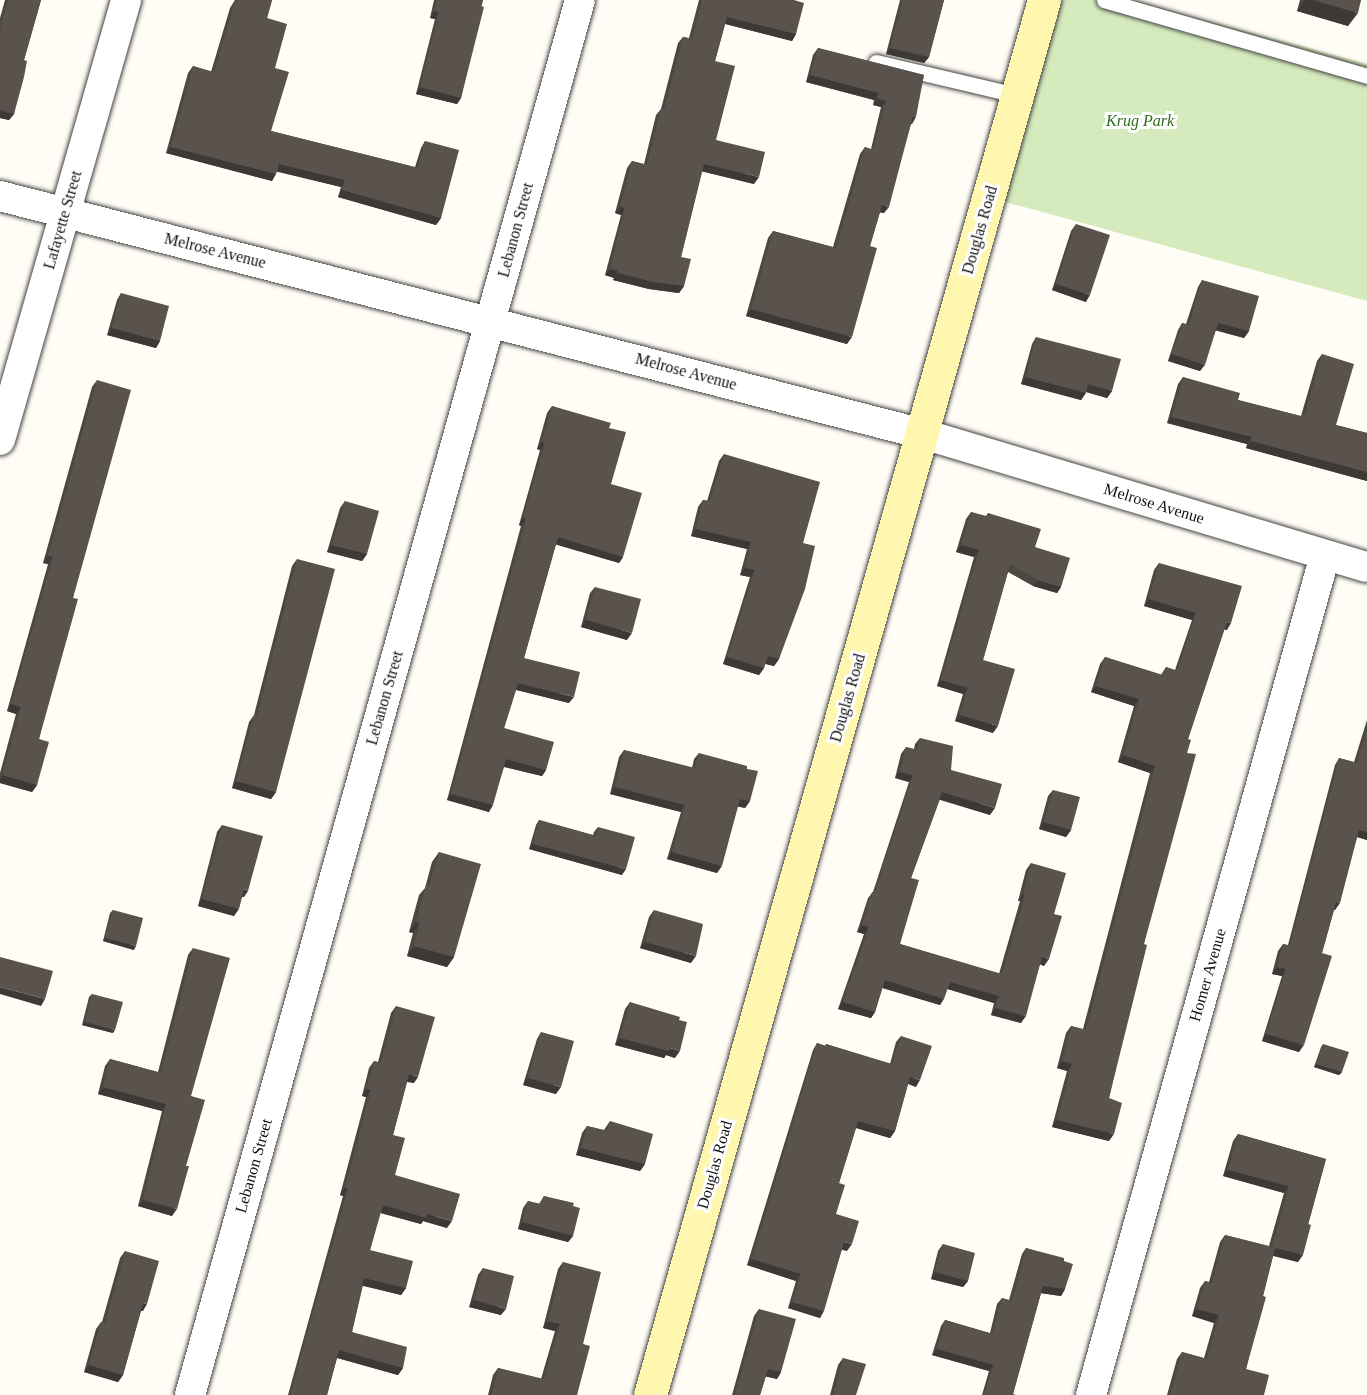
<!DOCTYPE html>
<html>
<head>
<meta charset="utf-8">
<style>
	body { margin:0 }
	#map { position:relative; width:1367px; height:1395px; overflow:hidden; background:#fffdf5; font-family:Georgia,serif }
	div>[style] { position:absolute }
	.green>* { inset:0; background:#d5ebbd }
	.roads { filter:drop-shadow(0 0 2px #444) drop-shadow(0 0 2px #444) }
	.lane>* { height:15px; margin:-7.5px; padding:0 7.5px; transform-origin:7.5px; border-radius:7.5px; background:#fff }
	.street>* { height:30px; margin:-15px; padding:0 15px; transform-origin:15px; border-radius:15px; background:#fff }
	.secondary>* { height:33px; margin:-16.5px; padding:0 16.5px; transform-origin:16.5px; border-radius:16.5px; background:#fff6b0 }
	.wall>* { inset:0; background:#4d4742 }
	.shaded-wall>* { inset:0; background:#3f3936 }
	.building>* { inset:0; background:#5a524d }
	span { translate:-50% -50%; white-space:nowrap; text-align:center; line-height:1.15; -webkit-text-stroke:6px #fff; paint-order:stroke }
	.park-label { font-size:16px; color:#2f6b1f; font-style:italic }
	.street-label { font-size:16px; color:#111 }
</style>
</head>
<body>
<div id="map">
	<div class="green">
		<div style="clip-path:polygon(1045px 0,1132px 0,1367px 64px,1367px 301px,991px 198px)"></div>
	</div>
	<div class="roads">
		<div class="lane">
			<div style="left:1104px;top:0;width:274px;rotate:16.1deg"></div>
			<div style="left:876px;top:62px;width:145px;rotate:13.2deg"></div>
		</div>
		<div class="street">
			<div style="left:0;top:196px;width:953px;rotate:14.46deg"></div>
			<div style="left:923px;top:434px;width:463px;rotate:16.7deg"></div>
			<div style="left:0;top:440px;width:458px;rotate:-74deg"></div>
			<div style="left:190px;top:1395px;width:1448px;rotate:-74.38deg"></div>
			<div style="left:1091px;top:1395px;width:872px;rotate:-74.43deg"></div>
		</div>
		<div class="secondary">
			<div style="left:650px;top:1395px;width:1450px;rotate:-74.23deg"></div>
		</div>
	</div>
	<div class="wall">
		<div style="clip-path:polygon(5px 0,41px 0,24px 60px,14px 114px,9px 120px,0 118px,0 18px)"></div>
		<div style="clip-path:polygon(235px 0,272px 0,267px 18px,275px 68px,271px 131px,415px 167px,421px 148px,425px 141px,441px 218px,436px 225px,338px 197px,341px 187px,277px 171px,272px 181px,166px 153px,188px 73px,193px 66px,211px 72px,230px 8px)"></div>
		<div style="clip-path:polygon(434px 0,483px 0,461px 98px,457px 104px,416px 94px,435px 19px,430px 18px)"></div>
		<div style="clip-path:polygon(699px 0,794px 0,796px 34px,792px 41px,725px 24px,715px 61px,716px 140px,754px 184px,702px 171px,681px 257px,684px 286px,679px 293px,649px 289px,613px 280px,614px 278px,605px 275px,621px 215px,615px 213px,627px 168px,632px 161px,644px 164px,656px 115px,661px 109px,678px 43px,683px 37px,689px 38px)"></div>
		<div style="clip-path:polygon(900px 0,944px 0,929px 57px,924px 63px,886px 54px)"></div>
		<div style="clip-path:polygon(1300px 0,1361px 0,1348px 26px,1297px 11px)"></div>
		<div style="clip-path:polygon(818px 48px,924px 75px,912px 124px,911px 124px,884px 213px,880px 212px,870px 246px,847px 344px,746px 316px,768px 238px,773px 231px,833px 247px,860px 154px,865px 147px,871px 149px,881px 107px,873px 105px,874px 100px,806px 82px,813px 55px)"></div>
		<div style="clip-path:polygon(1076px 224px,1086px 302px,1052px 290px,1071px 231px)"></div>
		<div style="clip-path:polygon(1202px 280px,1249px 331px,1244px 338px,1216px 330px,1200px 371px,1168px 361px,1178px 330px,1182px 323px,1186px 324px,1198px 287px)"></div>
		<div style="clip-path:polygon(121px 293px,160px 341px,156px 348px,107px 335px,117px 300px)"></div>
		<div style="clip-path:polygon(1036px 337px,1112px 391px,1107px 398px,1086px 392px,1081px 400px,1021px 384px,1032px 344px)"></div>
		<div style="clip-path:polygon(1322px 354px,1336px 425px,1367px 433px,1367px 481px,1246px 448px,1247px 444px,1167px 423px,1178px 384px,1183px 377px,1238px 400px,1301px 416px,1317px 361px)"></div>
		<div style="clip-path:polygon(97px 380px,73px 598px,39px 739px,37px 785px,32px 792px,0 783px,0 773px,16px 714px,7px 711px,48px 564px,43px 563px,92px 387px)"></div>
		<div style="clip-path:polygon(552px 406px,609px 428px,611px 484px,623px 557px,619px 563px,556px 544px,524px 658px,569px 703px,516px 690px,504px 728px,546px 770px,542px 776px,504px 767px,489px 812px,447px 800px,521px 526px,519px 525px,540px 450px,537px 449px,547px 413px)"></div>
		<div style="clip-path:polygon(724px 454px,803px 543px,779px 659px,774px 666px,765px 664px,764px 668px,759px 675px,723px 664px,750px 577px,740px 575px,747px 549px,691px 536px,698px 507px,703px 500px,707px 501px,719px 461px)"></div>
		<div style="clip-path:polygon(345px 501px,367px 554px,362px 561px,327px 552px,340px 508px)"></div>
		<div style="clip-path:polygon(971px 512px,986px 516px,988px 513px,1035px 547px,1061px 587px,1057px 593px,1033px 586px,1008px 572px,983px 660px,993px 733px,955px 721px,963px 694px,937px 686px,974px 557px,956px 552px,966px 519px)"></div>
		<div style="clip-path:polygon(297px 559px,276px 792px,271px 799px,232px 788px,249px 722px,254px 715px,292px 566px)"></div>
		<div style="clip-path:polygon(1159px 563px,1227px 630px,1224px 629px,1188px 739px,1187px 753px,1109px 1098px,1109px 1141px,1052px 1127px,1067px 1071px,1057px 1068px,1066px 1033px,1071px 1026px,1083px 1029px,1150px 773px,1118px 762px,1134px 706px,1091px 692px,1100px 664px,1105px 657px,1161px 675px,1166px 667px,1175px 670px,1192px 620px,1144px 606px,1154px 570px)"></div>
		<div style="clip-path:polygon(595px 587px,627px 640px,581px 627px,590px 593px)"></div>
		<div style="clip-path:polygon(1367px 720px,1367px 840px,1357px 837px,1335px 910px,1334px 910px,1322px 953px,1299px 1052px,1262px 1041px,1282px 976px,1272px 974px,1278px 951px,1283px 944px,1288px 945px,1335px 765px,1339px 758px,1354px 762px)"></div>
		<div style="clip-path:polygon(920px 738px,951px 770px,990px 815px,940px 799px,911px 878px,900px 944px,999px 974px,1020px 901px,1018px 901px,1026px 870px,1031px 863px,1054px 914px,1044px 966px,1040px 964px,1021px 1023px,991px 1015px,994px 1003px,947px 989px,940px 1005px,882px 988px,875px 1012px,871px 1018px,838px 1009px,864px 934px,857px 932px,868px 898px,873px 892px,909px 782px,895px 778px,901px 754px,906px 747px,914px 749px,915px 744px)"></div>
		<div style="clip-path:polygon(624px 750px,692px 768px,694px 759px,699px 753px,750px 801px,745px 808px,738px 806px,717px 873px,667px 859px,681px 812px,610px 794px,619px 757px)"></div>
		<div style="clip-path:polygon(1053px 790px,1071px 830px,1066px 837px,1039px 829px,1048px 796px)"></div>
		<div style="clip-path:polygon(539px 820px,593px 835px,594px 832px,598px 827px,622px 875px,529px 849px,536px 825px)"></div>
		<div style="clip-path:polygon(222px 825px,244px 897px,242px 897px,234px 916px,198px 906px,217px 832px)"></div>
		<div style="clip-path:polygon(439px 852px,454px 957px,447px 967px,407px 956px,413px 933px,409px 932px,419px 895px,425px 888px,432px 862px)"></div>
		<div style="clip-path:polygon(113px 910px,134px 950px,103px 941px,110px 913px)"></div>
		<div style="clip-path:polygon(654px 910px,691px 963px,640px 948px,649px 917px)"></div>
		<div style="clip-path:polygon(193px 948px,191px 1096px,172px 1216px,138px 1206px,162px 1111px,98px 1094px,105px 1066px,110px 1059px,158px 1072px,188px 955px)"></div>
		<div style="clip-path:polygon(92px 994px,113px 1033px,82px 1025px,89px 997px)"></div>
		<div style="clip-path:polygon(630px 1002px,675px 1058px,666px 1055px,664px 1058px,615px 1045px,625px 1009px)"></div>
		<div style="clip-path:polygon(396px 1006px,414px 1083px,407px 1082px,393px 1135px,395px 1175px,447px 1228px,423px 1221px,421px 1224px,380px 1213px,370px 1250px,406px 1288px,401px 1295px,363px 1285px,352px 1332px,403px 1368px,398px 1375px,337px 1358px,327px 1395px,288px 1395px,343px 1196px,340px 1195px,366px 1097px,362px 1096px,369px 1068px,374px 1061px,378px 1062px,391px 1013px)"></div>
		<div style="clip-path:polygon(541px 1032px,556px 1094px,523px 1085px,537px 1039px)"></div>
		<div style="clip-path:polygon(901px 1036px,916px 1087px,908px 1084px,895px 1131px,890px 1138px,856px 1128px,839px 1183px,836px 1214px,847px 1251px,842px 1249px,820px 1318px,788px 1308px,796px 1281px,747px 1265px,813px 1050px,817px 1043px,825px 1046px,826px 1044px,890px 1064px,896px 1042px)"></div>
		<div style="clip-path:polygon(1323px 1044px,1342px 1072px,1339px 1075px,1314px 1067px,1321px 1047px)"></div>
		<div style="clip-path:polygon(610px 1121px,645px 1164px,640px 1171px,576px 1155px,582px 1133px,587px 1126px,604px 1130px)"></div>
		<div style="clip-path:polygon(1238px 1134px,1326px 1159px,1298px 1262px,1273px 1256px,1263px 1296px,1246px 1369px,1264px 1395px,1167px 1395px,1177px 1359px,1182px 1352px,1204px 1358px,1214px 1323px,1192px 1316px,1200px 1288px,1205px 1281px,1209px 1282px,1220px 1242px,1225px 1235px,1269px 1246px,1284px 1193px,1223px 1176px,1233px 1141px)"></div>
		<div style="clip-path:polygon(544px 1196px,573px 1206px,573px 1236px,568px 1242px,518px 1229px,523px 1208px,528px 1201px,539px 1204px)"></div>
		<div style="clip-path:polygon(943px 1244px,968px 1281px,963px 1287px,931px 1279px,938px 1251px)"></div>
		<div style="clip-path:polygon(1026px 1248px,1064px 1261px,1065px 1289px,1061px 1296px,1041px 1293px,1013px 1394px,1015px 1395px,982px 1395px,989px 1371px,932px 1355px,941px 1326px,945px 1320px,990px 1333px,997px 1304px,1002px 1298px,1009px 1300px,1022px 1254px)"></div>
		<div style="clip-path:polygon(125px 1251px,143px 1311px,141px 1311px,123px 1375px,118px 1382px,84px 1372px,96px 1329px,101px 1322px,102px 1322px,120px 1258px)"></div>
		<div style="clip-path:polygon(563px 1262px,583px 1344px,577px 1395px,488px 1395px,493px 1375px,498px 1368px,541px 1379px,555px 1331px,543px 1328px,558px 1269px)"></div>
		<div style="clip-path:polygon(483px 1268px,501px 1315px,469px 1307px,478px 1275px)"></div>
		<div style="clip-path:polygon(759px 1309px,781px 1372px,777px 1379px,766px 1376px,760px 1395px,732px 1395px,754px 1316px)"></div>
		<div style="clip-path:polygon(843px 1358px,856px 1395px,830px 1395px,838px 1365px)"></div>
	</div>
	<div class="shaded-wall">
		<div style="clip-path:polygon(1305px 0,1313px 0,1358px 13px,1348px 26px,1297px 11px)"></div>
		<div style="clip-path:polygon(434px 11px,439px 12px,435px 19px,430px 18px)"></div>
		<div style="clip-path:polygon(727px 17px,796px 34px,792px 41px,722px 23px)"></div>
		<div style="clip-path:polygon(890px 48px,929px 57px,924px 63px,886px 54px)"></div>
		<div style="clip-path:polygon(810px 75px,879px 93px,874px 100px,806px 82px)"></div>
		<div style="clip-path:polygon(420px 87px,461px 98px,457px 104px,416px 94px)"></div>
		<div style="clip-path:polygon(877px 98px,886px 101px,881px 107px,873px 105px)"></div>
		<div style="clip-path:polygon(0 110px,14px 114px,9px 120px,0 118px)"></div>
		<div style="clip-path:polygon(913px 116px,916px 117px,912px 124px,908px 123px)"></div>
		<div style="clip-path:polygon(171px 147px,276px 174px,272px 181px,166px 153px)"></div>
		<div style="clip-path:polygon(279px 164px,345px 180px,341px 187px,274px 171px)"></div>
		<div style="clip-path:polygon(704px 164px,759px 177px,754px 184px,700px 171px)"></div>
		<div style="clip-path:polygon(342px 190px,441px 218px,436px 225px,338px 197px)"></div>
		<div style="clip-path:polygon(882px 205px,889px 207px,884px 213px,877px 212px)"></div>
		<div style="clip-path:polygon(620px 207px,625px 208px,621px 215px,615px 213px)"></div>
		<div style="clip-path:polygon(610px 269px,618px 271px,614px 278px,605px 275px)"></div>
		<div style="clip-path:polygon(618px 273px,684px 286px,679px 293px,649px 289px,613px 280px)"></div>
		<div style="clip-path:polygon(1056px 284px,1090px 295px,1086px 302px,1052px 290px)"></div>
		<div style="clip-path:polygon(751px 309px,852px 337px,847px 344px,746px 316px)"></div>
		<div style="clip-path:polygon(1218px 323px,1249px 331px,1244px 338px,1214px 330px)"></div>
		<div style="clip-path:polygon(112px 328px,160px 341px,156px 348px,107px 335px)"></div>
		<div style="clip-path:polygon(1172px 354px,1205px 365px,1200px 371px,1168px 361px)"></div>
		<div style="clip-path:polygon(1026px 377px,1086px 393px,1081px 400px,1021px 384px)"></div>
		<div style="clip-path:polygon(1088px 384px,1112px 391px,1107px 398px,1083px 391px)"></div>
		<div style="clip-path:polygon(1172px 417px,1252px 437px,1247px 444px,1167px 423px)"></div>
		<div style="clip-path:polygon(1251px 441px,1367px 472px,1367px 481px,1246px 448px)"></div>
		<div style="clip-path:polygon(542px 442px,545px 443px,540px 450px,537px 449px)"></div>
		<div style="clip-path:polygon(523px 518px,526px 519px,521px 526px,519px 525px)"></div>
		<div style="clip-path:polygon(696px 529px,751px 542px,747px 549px,691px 536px)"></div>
		<div style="clip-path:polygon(558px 537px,623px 557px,619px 563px,554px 544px)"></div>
		<div style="clip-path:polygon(332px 545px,367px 554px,362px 561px,327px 552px)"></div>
		<div style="clip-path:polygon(961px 545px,979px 550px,974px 557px,956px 552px)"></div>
		<div style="clip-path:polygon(48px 556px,53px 557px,48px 564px,43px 563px)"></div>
		<div style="clip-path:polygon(745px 568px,755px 570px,750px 577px,740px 575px)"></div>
		<div style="clip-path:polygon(1038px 580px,1061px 587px,1057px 593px,1033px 586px)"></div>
		<div style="clip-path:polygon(1149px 599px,1196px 613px,1192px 620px,1144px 606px)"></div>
		<div style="clip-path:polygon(586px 620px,632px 633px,627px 640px,581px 627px)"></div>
		<div style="clip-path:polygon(1227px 622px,1231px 623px,1227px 630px,1222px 629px)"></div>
		<div style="clip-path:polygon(768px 656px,779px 659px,774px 666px,763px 663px)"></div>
		<div style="clip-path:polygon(727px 657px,764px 668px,759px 675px,723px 664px)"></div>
		<div style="clip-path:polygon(941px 680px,968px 688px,963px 694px,937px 686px)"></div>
		<div style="clip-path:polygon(518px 683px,574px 697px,569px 703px,513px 689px)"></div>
		<div style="clip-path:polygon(1096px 686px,1139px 699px,1134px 706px,1091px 692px)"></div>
		<div style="clip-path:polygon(11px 704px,21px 707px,16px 714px,7px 711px)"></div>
		<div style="clip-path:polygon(960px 715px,998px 726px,993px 733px,955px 721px)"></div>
		<div style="clip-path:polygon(1123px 755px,1155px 766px,1150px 773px,1118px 762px)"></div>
		<div style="clip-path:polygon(506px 759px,546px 770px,542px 776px,501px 766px)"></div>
		<div style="clip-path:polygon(900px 772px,913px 775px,909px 782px,895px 778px)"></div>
		<div style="clip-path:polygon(2px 775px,37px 785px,32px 792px,0 783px,0 779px)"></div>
		<div style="clip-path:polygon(236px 781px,276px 792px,271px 799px,232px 788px)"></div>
		<div style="clip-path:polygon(615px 787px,685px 805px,681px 812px,610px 794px)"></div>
		<div style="clip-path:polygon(942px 792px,995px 808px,990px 815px,937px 799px)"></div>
		<div style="clip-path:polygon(451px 794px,493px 805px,489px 812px,447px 800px)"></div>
		<div style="clip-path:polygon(740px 799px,750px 801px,745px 808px,735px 806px)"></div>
		<div style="clip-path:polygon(1044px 822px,1071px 830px,1066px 837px,1039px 829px)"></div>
		<div style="clip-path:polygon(1359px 830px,1367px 832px,1367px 840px,1354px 836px)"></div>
		<div style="clip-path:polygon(533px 844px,626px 869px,622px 875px,529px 849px)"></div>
		<div style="clip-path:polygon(672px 852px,722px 866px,717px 873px,667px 859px)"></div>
		<div style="clip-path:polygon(244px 889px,248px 891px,244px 897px,239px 896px)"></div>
		<div style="clip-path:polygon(1023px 894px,1025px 895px,1020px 901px,1018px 901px)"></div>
		<div style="clip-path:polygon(202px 899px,239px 909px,234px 916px,198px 906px)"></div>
		<div style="clip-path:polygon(1336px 902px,1340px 903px,1335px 910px,1331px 909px)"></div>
		<div style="clip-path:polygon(416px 922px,420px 923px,413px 933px,409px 932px)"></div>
		<div style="clip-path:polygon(862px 925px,869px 927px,864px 934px,857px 932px)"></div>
		<div style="clip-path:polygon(105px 938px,136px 946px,134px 950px,103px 941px)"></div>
		<div style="clip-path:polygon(645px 942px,696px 956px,691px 963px,640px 948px)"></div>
		<div style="clip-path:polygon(414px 946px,454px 957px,447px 967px,407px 956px)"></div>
		<div style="clip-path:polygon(1042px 957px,1049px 959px,1044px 966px,1037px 963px)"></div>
		<div style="clip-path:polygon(1277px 967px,1286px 969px,1282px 976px,1272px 974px)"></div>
		<div style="clip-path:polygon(885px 980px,944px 999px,940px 1005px,880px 987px)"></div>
		<div style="clip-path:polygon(950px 982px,999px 996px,994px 1003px,945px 988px)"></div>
		<div style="clip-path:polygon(0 987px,45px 999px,41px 1006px,0 994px)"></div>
		<div style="clip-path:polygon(843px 1002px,875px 1012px,871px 1018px,838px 1009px)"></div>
		<div style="clip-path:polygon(995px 1008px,1026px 1016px,1021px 1023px,991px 1015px)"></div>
		<div style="clip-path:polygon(85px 1022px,115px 1030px,113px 1033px,82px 1025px)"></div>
		<div style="clip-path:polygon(1266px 1034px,1304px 1045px,1299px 1052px,1262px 1041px)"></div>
		<div style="clip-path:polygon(620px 1038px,670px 1048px,680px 1051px,675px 1058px,666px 1055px,664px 1058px,615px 1045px)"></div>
		<div style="clip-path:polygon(1062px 1061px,1072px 1064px,1067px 1071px,1057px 1068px)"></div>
		<div style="clip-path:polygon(1316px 1064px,1342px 1072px,1339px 1075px,1314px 1067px)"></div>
		<div style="clip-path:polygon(409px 1074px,418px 1077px,414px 1083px,405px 1081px)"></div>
		<div style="clip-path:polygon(910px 1077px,920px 1080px,916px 1087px,906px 1083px)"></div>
		<div style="clip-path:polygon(528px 1078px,561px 1087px,556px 1094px,523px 1085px)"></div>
		<div style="clip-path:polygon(103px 1087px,166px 1104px,162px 1111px,98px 1094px)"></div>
		<div style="clip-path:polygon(366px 1089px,371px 1090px,366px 1097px,362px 1096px)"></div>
		<div style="clip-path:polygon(1057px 1120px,1114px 1134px,1109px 1141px,1052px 1127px)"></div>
		<div style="clip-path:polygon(858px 1121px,895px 1131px,890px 1138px,853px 1127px)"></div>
		<div style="clip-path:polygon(581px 1148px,645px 1164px,640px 1171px,576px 1155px)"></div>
		<div style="clip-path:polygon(1228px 1170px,1289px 1186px,1284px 1193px,1223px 1176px)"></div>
		<div style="clip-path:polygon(345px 1188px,348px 1189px,343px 1196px,340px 1195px)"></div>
		<div style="clip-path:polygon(143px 1200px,177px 1209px,172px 1216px,138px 1206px)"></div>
		<div style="clip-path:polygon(383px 1205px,427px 1214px,452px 1221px,447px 1228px,423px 1221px,421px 1224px,378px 1212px)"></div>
		<div style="clip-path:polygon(522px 1222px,573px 1236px,568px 1242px,518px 1229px)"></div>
		<div style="clip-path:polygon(844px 1242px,852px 1244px,847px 1251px,839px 1249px)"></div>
		<div style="clip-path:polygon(1272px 1247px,1303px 1255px,1298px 1262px,1267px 1254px)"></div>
		<div style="clip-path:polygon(752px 1259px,801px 1274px,796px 1281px,747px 1265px)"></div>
		<div style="clip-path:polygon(935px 1272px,968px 1281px,963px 1287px,931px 1279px)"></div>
		<div style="clip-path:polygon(364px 1278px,406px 1288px,401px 1295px,359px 1285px)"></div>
		<div style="clip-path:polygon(1043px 1286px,1065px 1289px,1061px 1296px,1039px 1293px)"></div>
		<div style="clip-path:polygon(474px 1300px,506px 1309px,501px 1315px,469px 1307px)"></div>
		<div style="clip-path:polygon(792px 1302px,824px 1311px,820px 1318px,788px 1308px)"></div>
		<div style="clip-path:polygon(143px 1303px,147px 1304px,143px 1311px,138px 1310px)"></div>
		<div style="clip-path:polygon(1197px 1309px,1219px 1315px,1214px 1323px,1192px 1316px)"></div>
		<div style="clip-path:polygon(548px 1321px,560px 1324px,555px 1331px,543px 1328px)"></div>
		<div style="clip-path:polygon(937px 1349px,994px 1365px,989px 1371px,932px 1355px)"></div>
		<div style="clip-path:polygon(339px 1350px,403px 1368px,398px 1375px,334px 1357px)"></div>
		<div style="clip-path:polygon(89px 1365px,123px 1375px,118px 1382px,84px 1372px)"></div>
		<div style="clip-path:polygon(768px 1369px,781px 1372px,777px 1379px,763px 1376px)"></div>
	</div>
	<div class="building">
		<div style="clip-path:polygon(8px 0,41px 0,24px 60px,27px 61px,24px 77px,14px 114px,0 110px,0 49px,1px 46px,0 46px,0 29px)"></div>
		<div style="clip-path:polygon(238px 0,272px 0,267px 18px,287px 24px,275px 68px,289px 72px,271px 131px,418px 168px,425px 141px,459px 150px,441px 218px,342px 190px,345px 180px,279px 164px,276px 174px,171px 147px,193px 66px,214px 72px,235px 1px,238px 2px)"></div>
		<div style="clip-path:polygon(437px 0,483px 0,481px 6px,484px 7px,461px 98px,420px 87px,439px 12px,434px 11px)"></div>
		<div style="clip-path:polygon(702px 0,794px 0,804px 3px,796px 34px,727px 17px,715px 61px,735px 66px,716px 140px,765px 152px,759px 177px,704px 164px,681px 257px,691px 259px,684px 286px,653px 282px,618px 273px,618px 271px,610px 269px,625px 208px,620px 207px,632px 161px,647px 165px,661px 109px,664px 110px,683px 37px,692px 39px)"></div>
		<div style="clip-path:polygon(903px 0,944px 0,929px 57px,890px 48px)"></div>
		<div style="clip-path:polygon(1313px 0,1361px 0,1358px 13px)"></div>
		<div style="clip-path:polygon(818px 48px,924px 75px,916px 117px,913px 116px,889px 207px,882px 205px,870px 246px,877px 248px,852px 337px,751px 309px,773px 231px,836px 248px,865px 147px,873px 150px,886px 101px,877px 98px,879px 93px,810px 75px)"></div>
		<div style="clip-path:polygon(1076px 224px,1110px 235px,1090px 295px,1056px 284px)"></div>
		<div style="clip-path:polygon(1202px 280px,1259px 296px,1249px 331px,1218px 323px,1205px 365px,1172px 354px,1182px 323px,1189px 325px)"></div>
		<div style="clip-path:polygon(121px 293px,169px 306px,160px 341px,112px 328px)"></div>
		<div style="clip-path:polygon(1036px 337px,1121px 359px,1112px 391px,1088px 384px,1086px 393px,1026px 377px)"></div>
		<div style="clip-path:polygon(1322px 354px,1354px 364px,1336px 425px,1367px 433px,1367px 472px,1251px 441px,1252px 437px,1172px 417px,1183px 377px,1240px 393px,1238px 400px,1304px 417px)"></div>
		<div style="clip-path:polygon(97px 380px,131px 390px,73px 598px,78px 599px,39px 739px,49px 742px,37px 785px,2px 775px,21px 707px,11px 704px,53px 557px,48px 556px)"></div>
		<div style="clip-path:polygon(552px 406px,611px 423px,609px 428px,626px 432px,611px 484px,642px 493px,623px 557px,558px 537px,524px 658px,580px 672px,574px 697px,518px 683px,504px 728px,554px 742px,546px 770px,506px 759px,493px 805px,451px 794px,526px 519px,523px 518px,545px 443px,542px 442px)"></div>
		<div style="clip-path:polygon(724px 454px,820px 482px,803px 543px,815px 546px,805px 589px,779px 659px,768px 656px,764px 668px,727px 657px,755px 570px,745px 568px,751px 542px,696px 529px,703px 500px,710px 501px)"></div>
		<div style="clip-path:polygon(345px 501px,379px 511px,367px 554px,332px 545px)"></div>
		<div style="clip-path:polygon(971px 512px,987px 517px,988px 513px,1041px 529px,1035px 547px,1070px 558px,1061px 587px,1038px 580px,1010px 564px,983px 660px,1015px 669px,998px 726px,960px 715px,968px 688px,941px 680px,979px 550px,961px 545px)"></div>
		<div style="clip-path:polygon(297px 559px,335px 569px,276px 792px,236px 781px,254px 715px,257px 715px)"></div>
		<div style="clip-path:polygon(1159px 563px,1242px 586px,1231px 623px,1227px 622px,1188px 739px,1191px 740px,1187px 753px,1196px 754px,1144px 944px,1147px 945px,1109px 1098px,1122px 1103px,1114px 1134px,1057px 1120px,1072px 1064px,1062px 1061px,1071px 1026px,1086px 1030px,1155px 766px,1123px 755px,1139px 699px,1096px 686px,1105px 657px,1163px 675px,1166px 667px,1177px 671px,1196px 613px,1149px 599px)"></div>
		<div style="clip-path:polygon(595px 587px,641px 599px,632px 633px,586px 620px)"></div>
		<div style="clip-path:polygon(1367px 729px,1367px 832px,1359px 830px,1340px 903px,1336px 902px,1322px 953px,1332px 956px,1304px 1045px,1266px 1034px,1286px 969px,1277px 967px,1283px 944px,1290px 946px,1339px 758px,1357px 763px)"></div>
		<div style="clip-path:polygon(920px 738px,953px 746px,951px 770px,1002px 784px,995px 808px,942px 792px,911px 878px,919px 880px,900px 944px,1002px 974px,1025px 895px,1023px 894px,1031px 863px,1066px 873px,1054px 914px,1062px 916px,1049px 959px,1042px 957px,1026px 1016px,995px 1008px,999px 996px,950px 982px,944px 999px,885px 980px,875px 1012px,843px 1002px,869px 927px,862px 925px,872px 892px,875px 892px,913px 775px,900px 772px,906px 747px,917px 750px)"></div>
		<div style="clip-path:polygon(624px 750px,695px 768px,699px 753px,747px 766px,747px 769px,758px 771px,750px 801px,740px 799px,722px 866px,672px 852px,685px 805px,615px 787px)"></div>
		<div style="clip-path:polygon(1053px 790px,1080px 797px,1071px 830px,1044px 822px)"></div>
		<div style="clip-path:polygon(539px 820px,596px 836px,598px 827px,635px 837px,626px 869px,533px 844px)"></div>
		<div style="clip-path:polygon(222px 825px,263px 836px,248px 891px,244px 889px,239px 909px,202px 899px)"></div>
		<div style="clip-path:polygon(439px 852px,481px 864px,454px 957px,414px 946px,420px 923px,416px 922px,426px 885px,429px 886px)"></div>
		<div style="clip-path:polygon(113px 910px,143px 918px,136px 946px,105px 938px)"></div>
		<div style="clip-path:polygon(654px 910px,703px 924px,696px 956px,645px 942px)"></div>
		<div style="clip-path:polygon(193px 948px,230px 958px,191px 1096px,205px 1100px,186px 1166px,189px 1166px,177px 1209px,143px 1200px,166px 1104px,103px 1087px,110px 1059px,161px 1073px)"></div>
		<div style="clip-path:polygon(0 957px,53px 971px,45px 999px,0 987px)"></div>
		<div style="clip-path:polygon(92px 994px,123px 1002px,115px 1030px,85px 1022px)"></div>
		<div style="clip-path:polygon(630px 1002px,680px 1017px,679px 1020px,687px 1022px,680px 1051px,670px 1048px,669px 1051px,620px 1038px)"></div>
		<div style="clip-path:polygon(396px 1006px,435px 1017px,418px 1077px,409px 1074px,393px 1135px,405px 1138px,395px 1175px,460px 1194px,452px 1221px,427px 1214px,426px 1218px,383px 1205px,370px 1250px,413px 1261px,406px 1288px,364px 1278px,352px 1332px,407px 1347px,403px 1368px,339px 1350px,327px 1395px,290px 1395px,348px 1189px,345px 1188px,371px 1090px,366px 1089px,374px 1061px,381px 1063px)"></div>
		<div style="clip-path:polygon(541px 1032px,574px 1041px,561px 1087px,528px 1078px)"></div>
		<div style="clip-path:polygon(901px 1036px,932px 1046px,920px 1080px,910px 1077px,895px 1131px,858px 1121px,839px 1183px,845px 1185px,836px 1214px,859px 1221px,852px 1244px,844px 1242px,824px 1311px,792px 1302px,801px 1274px,752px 1259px,817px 1043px,826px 1046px,826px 1044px,892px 1064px)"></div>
		<div style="clip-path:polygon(1323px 1044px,1349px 1052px,1342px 1072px,1316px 1064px)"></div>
		<div style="clip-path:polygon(610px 1121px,653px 1134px,645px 1164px,581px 1148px,587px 1126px,607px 1131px)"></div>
		<div style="clip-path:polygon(1238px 1134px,1326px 1159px,1308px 1224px,1311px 1225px,1303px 1255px,1272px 1247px,1289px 1186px,1228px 1170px)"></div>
		<div style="clip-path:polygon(544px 1196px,574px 1203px,573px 1206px,580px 1208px,573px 1236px,522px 1222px,528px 1201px,541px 1204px)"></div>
		<div style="clip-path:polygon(1225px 1235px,1275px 1248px,1263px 1296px,1266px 1297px,1246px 1369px,1269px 1375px,1264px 1395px,1170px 1395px,1182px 1352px,1207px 1359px,1219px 1315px,1197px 1309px,1205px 1281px,1212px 1283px)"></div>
		<div style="clip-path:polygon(943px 1244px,975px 1253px,968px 1281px,935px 1272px)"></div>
		<div style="clip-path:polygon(1026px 1248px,1064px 1258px,1064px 1261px,1073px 1264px,1065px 1289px,1043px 1286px,1013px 1394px,1015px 1395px,984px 1395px,994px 1365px,937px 1349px,945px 1320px,992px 1334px,1002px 1298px,1012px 1301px)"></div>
		<div style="clip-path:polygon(125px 1251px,159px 1261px,147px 1304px,143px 1303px,123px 1375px,89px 1365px,101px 1322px,105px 1323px)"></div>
		<div style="clip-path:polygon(563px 1262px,601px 1272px,583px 1344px,590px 1346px,577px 1395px,492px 1395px,498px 1368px,544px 1379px,560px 1324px,548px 1321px)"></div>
		<div style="clip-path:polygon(483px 1268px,514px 1276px,506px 1309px,474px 1300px)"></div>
		<div style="clip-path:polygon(759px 1309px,796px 1319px,781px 1372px,768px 1369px,760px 1395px,735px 1395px)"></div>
		<div style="clip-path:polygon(843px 1358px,866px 1364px,856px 1395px,833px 1395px)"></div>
	</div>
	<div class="park-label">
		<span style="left:1140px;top:121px">Krug Park</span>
	</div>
	<div class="street-label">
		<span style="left:63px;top:220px;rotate:-74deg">Lafayette Street</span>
		<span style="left:516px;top:230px;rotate:-75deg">Lebanon Street</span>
		<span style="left:980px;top:230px;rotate:-74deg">Douglas Road</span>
		<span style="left:215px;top:251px;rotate:14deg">Melrose Avenue</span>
		<span style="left:686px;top:372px;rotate:15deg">Melrose Avenue</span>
		<span style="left:1154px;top:504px;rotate:17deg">Melrose Avenue</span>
		<span style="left:385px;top:698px;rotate:-74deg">Lebanon Street</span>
		<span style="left:848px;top:698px;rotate:-74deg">Douglas Road</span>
		<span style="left:1208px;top:975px;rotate:-74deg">Homer Avenue</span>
		<span style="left:715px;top:1165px;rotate:-74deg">Douglas Road</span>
		<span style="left:254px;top:1166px;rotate:-74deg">Lebanon Street</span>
	</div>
</div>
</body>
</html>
